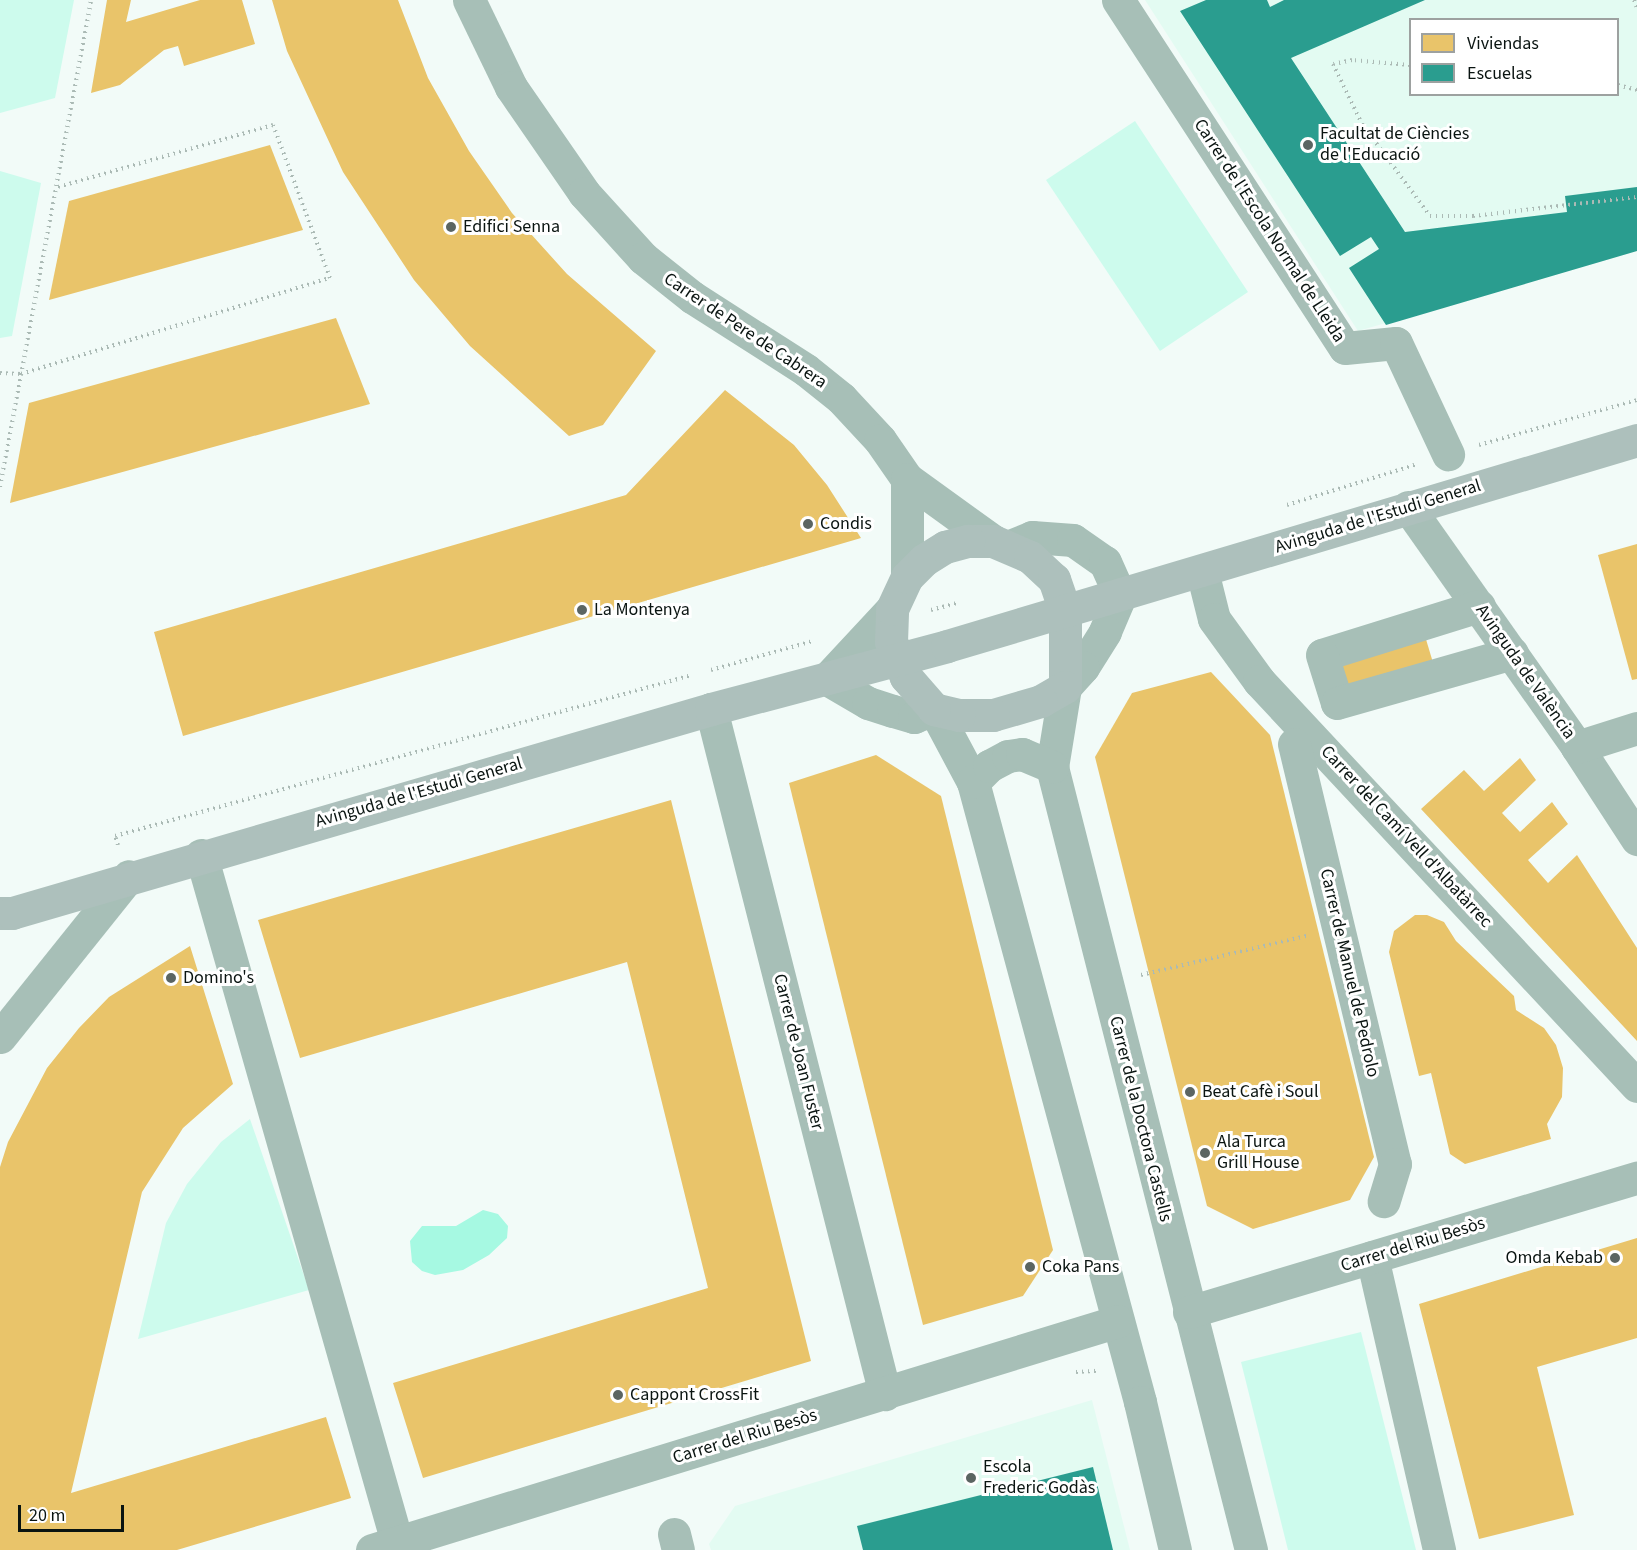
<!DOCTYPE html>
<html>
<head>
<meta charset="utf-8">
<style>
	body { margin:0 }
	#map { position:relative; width:1637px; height:1550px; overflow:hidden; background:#f2fbf8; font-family:"Source Sans 3",sans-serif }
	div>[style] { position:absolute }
	.built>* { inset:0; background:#e3fbf2 }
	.green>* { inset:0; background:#cdfbed }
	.water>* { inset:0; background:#a6f9e2 }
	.homes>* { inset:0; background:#e9c46a }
	.schools>* { inset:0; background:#2a9d8f }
	.path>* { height:4px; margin-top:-2px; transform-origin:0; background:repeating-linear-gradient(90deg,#abbab5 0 1.5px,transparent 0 6px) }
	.minor>* { height:33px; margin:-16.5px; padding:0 16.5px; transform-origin:16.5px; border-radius:16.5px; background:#a7bfb7 }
	.major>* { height:33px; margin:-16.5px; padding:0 16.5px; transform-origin:16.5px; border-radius:16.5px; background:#adc0bc }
	.dots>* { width:16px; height:16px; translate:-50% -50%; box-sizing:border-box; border:3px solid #fff; border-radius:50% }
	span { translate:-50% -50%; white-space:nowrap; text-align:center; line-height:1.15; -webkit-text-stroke:6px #fff; paint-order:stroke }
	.poi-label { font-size:18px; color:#0a1411 }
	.left { translate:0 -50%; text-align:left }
	.right { translate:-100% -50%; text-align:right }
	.street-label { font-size:18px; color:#0a1411 }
	.legend { position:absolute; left:1409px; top:18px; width:210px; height:78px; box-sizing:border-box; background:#fff; border:2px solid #9da1a0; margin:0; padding:8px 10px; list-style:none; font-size:18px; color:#0a1411 }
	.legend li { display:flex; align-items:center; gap:12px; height:30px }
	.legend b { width:30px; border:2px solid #9da1a0 }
	.scale { position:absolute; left:18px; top:1505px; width:106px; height:27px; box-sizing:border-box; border:3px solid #0a1411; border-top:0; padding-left:8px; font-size:18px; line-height:21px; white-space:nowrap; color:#0a1411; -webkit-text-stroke:4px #fff; paint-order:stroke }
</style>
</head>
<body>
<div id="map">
	<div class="built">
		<div style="clip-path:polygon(evenodd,1145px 0,1637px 0,1637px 251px,1358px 331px,1145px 0,1410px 20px,1618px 20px,1618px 94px,1410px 94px,1410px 20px)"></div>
		<div style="clip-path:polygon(1092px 1400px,1130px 1550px,711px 1550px,709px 1544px,735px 1506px)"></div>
	</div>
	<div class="green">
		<div style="clip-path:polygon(0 0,74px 0,55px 98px,0 113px)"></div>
		<div style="clip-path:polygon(1135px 121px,1248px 292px,1160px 351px,1046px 180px)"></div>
		<div style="clip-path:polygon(0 171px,41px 183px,12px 336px,0 338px)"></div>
		<div style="clip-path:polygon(250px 1119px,309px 1290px,138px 1339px,166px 1223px,187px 1184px,221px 1142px)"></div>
		<div style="clip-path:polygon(1361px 1332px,1416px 1550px,1288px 1550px,1241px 1362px)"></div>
	</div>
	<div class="water">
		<div style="clip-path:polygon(483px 1210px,498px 1214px,508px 1226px,507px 1238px,489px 1255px,463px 1270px,435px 1275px,422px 1271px,412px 1262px,410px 1241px,422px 1226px,456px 1226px)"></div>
	</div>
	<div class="homes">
		<div style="clip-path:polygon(107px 0,131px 0,126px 22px,200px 0,242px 0,255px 44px,184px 66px,178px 46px,164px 50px,120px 85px,91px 93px)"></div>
		<div style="clip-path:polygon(272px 0,398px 0,428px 78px,469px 151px,512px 213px,567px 274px,656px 351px,603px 425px,569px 436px,470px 346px,414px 280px,343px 172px,287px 51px)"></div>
		<div style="clip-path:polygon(270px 145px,303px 230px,49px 300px,69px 201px)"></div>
		<div style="clip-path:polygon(336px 318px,370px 404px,10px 503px,29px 403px)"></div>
		<div style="clip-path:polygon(725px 390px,794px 445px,827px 485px,861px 538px,183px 736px,154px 632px,626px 495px)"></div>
		<div style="clip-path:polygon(1637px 544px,1637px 679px,1632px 680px,1598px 555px)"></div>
		<div style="clip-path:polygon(1425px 636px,1434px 666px,1326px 697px,1318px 668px)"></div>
		<div style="clip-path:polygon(1211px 672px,1270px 735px,1374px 1157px,1350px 1200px,1253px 1229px,1207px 1206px,1095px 757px,1132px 693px)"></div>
		<div style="clip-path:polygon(876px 755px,941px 796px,1053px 1250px,1023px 1296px,923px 1325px,789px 783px)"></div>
		<div style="clip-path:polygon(1520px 758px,1536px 780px,1502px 813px,1520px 832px,1552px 802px,1568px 824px,1528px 860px,1548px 883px,1577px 855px,1637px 948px,1637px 1041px,1421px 809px,1464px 770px,1484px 791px)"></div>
		<div style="clip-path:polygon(671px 800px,811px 1361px,423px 1478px,393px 1383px,708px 1288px,627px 962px,300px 1058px,258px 920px)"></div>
		<div style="clip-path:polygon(1415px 915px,1427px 915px,1444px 922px,1456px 941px,1514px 996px,1516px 1010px,1544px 1028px,1556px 1045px,1563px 1068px,1562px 1097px,1547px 1124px,1551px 1139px,1465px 1164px,1450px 1154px,1431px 1073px,1419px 1076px,1389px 952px,1394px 931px)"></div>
		<div style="clip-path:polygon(190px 946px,233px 1084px,183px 1128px,142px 1192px,71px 1493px,326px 1417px,351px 1498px,177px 1550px,0 1550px,0 1167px,8px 1142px,47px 1068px,79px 1028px,109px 997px)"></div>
		<div style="clip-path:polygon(1637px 1238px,1637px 1338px,1537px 1367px,1574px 1515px,1479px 1539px,1419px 1304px)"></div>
	</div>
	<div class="schools">
		<div style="clip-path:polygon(1206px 0,1267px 0,1270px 7px,1284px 0,1425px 0,1291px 58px,1405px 232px,1567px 212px,1565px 196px,1637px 187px,1637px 251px,1386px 325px,1349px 268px,1379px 249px,1371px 237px,1340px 256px,1180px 11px)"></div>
		<div style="clip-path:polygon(1093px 1467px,1113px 1550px,863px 1550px,857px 1526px)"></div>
	</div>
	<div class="path">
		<div style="left:1634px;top:0;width:9px;rotate:69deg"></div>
		<div style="left:1410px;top:65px;width:58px;rotate:-175.1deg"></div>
		<div style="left:1352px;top:60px;width:19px;rotate:168deg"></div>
		<div style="left:1333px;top:64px;width:67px;rotate:64.2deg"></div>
		<div style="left:1362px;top:124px;width:114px;rotate:53.5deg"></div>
		<div style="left:1430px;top:216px;width:43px"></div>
		<div style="left:1473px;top:216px;width:165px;rotate:-6.6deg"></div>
		<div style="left:1618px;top:85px;width:20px;rotate:15deg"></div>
		<div style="left:0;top:373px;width:21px;rotate:3deg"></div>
		<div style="left:21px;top:374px;width:324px;rotate:-17.3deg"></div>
		<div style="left:330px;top:278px;width:163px;rotate:-110.4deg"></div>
		<div style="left:273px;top:125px;width:227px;rotate:163.9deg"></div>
		<div style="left:1479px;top:445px;width:164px;rotate:-15.9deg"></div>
		<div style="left:0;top:487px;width:495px;rotate:-79.4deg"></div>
		<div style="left:1287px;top:505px;width:134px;rotate:-17.4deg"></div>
		<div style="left:931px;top:610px;width:28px;rotate:-15deg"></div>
		<div style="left:711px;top:670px;width:106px;rotate:-15.9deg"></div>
		<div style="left:118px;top:845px;width:9px;rotate:-108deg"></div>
		<div style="left:115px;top:836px;width:599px;rotate:-15.59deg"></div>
		<div style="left:1141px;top:975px;width:170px;rotate:-13.3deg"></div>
		<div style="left:1076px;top:1372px;width:22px;rotate:-3deg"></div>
	</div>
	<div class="minor">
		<div style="left:469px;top:0;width:97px;rotate:64.2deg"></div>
		<div style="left:511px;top:87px;width:129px;rotate:55.4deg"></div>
		<div style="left:584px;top:193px;width:88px;rotate:47.8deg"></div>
		<div style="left:643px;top:258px;width:63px;rotate:38.5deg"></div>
		<div style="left:692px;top:297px;width:135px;rotate:32.6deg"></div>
		<div style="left:806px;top:370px;width:45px;rotate:38.7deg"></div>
		<div style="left:841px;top:398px;width:57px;rotate:47.1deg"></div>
		<div style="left:880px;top:440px;width:47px;rotate:55.3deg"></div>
		<div style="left:907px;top:479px;width:106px;rotate:35.8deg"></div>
		<div style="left:1118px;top:0;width:415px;rotate:56.9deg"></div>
		<div style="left:1345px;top:348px;width:51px;rotate:-5.6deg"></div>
		<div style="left:1396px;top:343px;width:123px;rotate:64.9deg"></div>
		<div style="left:907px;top:479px;width:98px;rotate:90deg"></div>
		<div style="left:1408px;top:507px;width:294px;rotate:54.8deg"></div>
		<div style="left:1577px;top:747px;width:110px;rotate:56.9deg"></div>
		<div style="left:1010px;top:546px;width:24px;rotate:-22deg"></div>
		<div style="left:1032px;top:537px;width:41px;rotate:4.2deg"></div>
		<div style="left:1073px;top:540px;width:39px;rotate:35deg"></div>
		<div style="left:1105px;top:562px;width:37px;rotate:66deg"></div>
		<div style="left:1120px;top:596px;width:39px;rotate:113deg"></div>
		<div style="left:1105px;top:632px;width:41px;rotate:122.2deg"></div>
		<div style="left:1083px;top:667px;width:27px;rotate:132deg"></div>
		<div style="left:1065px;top:687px;width:81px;rotate:99.2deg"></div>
		<div style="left:1052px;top:767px;width:808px;rotate:75.74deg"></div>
		<div style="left:1202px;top:571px;width:49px;rotate:76deg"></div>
		<div style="left:1214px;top:619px;width:77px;rotate:54deg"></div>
		<div style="left:1259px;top:681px;width:554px;rotate:46.97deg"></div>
		<div style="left:1479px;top:606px;width:164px;rotate:162.7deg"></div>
		<div style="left:1322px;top:655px;width:50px;rotate:72.6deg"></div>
		<div style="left:1337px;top:703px;width:182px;rotate:-15.9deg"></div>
		<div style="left:892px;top:609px;width:96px;rotate:132.9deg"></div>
		<div style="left:827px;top:679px;width:48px;rotate:30.3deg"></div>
		<div style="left:868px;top:703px;width:26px;rotate:18deg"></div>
		<div style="left:893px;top:711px;width:22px;rotate:16deg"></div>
		<div style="left:914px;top:717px;width:22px;rotate:-22deg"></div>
		<div style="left:934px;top:709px;width:83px;rotate:61.9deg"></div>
		<div style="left:973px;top:782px;width:642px;rotate:74.92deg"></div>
		<div style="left:1140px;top:1402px;width:152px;rotate:76.7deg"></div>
		<div style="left:711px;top:709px;width:707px;rotate:75.75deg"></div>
		<div style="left:1294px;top:744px;width:432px;rotate:76.5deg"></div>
		<div style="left:1395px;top:1164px;width:39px;rotate:107deg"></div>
		<div style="left:1577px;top:747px;width:63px;rotate:-17.6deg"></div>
		<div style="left:973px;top:782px;width:23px;rotate:-45deg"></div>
		<div style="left:989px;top:766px;width:21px;rotate:-28deg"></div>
		<div style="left:1008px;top:756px;width:14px;rotate:-8deg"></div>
		<div style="left:1022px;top:754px;width:33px;rotate:23deg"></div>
		<div style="left:201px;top:855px;width:714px;rotate:74.08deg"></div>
		<div style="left:0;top:1037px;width:206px;rotate:-51.3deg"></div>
		<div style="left:1372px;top:1257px;width:301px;rotate:77.1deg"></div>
		<div style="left:1189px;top:1312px;width:468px;rotate:-16.7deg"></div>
		<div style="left:674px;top:1534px;width:16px;rotate:76deg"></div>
		<div style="left:372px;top:1550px;width:780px;rotate:-17.06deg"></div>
	</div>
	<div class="major">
		<div style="left:968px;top:541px;width:25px"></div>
		<div style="left:993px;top:541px;width:40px;rotate:23.4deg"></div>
		<div style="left:1030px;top:557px;width:33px;rotate:43deg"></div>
		<div style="left:1054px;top:579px;width:34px;rotate:71deg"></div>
		<div style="left:1065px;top:611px;width:76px;rotate:90deg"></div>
		<div style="left:1065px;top:687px;width:28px;rotate:150deg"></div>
		<div style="left:1041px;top:701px;width:50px;rotate:163.7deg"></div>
		<div style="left:993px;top:715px;width:34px;rotate:180deg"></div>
		<div style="left:959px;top:715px;width:26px;rotate:-167deg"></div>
		<div style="left:934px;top:709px;width:43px;rotate:-131.2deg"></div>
		<div style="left:906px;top:677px;width:38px;rotate:-113deg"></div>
		<div style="left:891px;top:642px;width:33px;rotate:-88deg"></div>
		<div style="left:892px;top:609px;width:35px;rotate:-65deg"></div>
		<div style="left:907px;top:577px;width:24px;rotate:-45deg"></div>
		<div style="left:924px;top:560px;width:25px;rotate:-32deg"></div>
		<div style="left:945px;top:547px;width:24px;rotate:-15deg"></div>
		<div style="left:0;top:913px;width:12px"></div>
		<div style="left:12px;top:913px;width:728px;rotate:-16.27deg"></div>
		<div style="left:711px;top:709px;width:244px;rotate:-14.9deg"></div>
		<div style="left:947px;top:646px;width:720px;rotate:-16.62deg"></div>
	</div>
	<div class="dots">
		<div style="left:1308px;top:145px;background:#5b6562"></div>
		<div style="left:451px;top:227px;background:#5b6562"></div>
		<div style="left:808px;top:524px;background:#5b6562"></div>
		<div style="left:582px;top:610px;background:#5b6562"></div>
		<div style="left:171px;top:978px;background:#5b6562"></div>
		<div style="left:1190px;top:1092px;background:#5b6562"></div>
		<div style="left:1205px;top:1153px;background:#5b6562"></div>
		<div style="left:1615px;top:1258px;background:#5b6562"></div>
		<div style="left:1030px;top:1267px;background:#5b6562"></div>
		<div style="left:618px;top:1395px;background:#5b6562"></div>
		<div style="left:971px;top:1478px;background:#5b6562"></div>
	</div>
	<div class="poi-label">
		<span class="left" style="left:1320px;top:145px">Facultat de Ciències<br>de l'Educació</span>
		<span class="left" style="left:463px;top:227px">Edifici Senna</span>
		<span class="left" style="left:820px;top:524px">Condis</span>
		<span class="left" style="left:594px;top:610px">La Montenya</span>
		<span class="left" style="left:183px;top:978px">Domino's</span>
		<span class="left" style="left:1202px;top:1092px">Beat Cafè i Soul</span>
		<span class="left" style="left:1217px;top:1153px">Ala Turca<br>Grill House</span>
		<span class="right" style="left:1603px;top:1258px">Omda Kebab</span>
		<span class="left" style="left:1042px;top:1267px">Coka Pans</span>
		<span class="left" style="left:630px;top:1395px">Cappont CrossFit</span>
		<span class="left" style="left:983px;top:1478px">Escola<br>Frederic Godàs</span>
	</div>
	<div class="street-label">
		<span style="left:1269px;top:231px;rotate:57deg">Carrer de l'Escola Normal de Lleida</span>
		<span style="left:745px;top:331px;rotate:34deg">Carrer de Pere de Cabrera</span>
		<span style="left:1378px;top:517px;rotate:-17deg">Avinguda de l'Estudi General</span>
		<span style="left:1525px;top:672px;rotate:55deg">Avinguda de València</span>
		<span style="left:419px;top:793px;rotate:-16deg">Avinguda de l'Estudi General</span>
		<span style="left:1406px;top:837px;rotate:47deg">Carrer del Camí Vell d'Albatàrrec</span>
		<span style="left:1349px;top:973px;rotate:77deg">Carrer de Manuel de Pedrolo</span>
		<span style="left:798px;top:1052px;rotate:76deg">Carrer de Joan Fuster</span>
		<span style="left:1140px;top:1119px;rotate:76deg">Carrer de la Doctora Castells</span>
		<span style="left:1413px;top:1245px;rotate:-17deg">Carrer del Riu Besòs</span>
		<span style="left:745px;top:1437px;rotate:-17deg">Carrer del Riu Besòs</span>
	</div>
	<ul class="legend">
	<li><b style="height:16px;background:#e9c46a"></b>Viviendas</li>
	<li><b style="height:16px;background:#2a9d8f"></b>Escuelas</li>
	</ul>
	<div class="scale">20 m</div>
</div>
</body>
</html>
